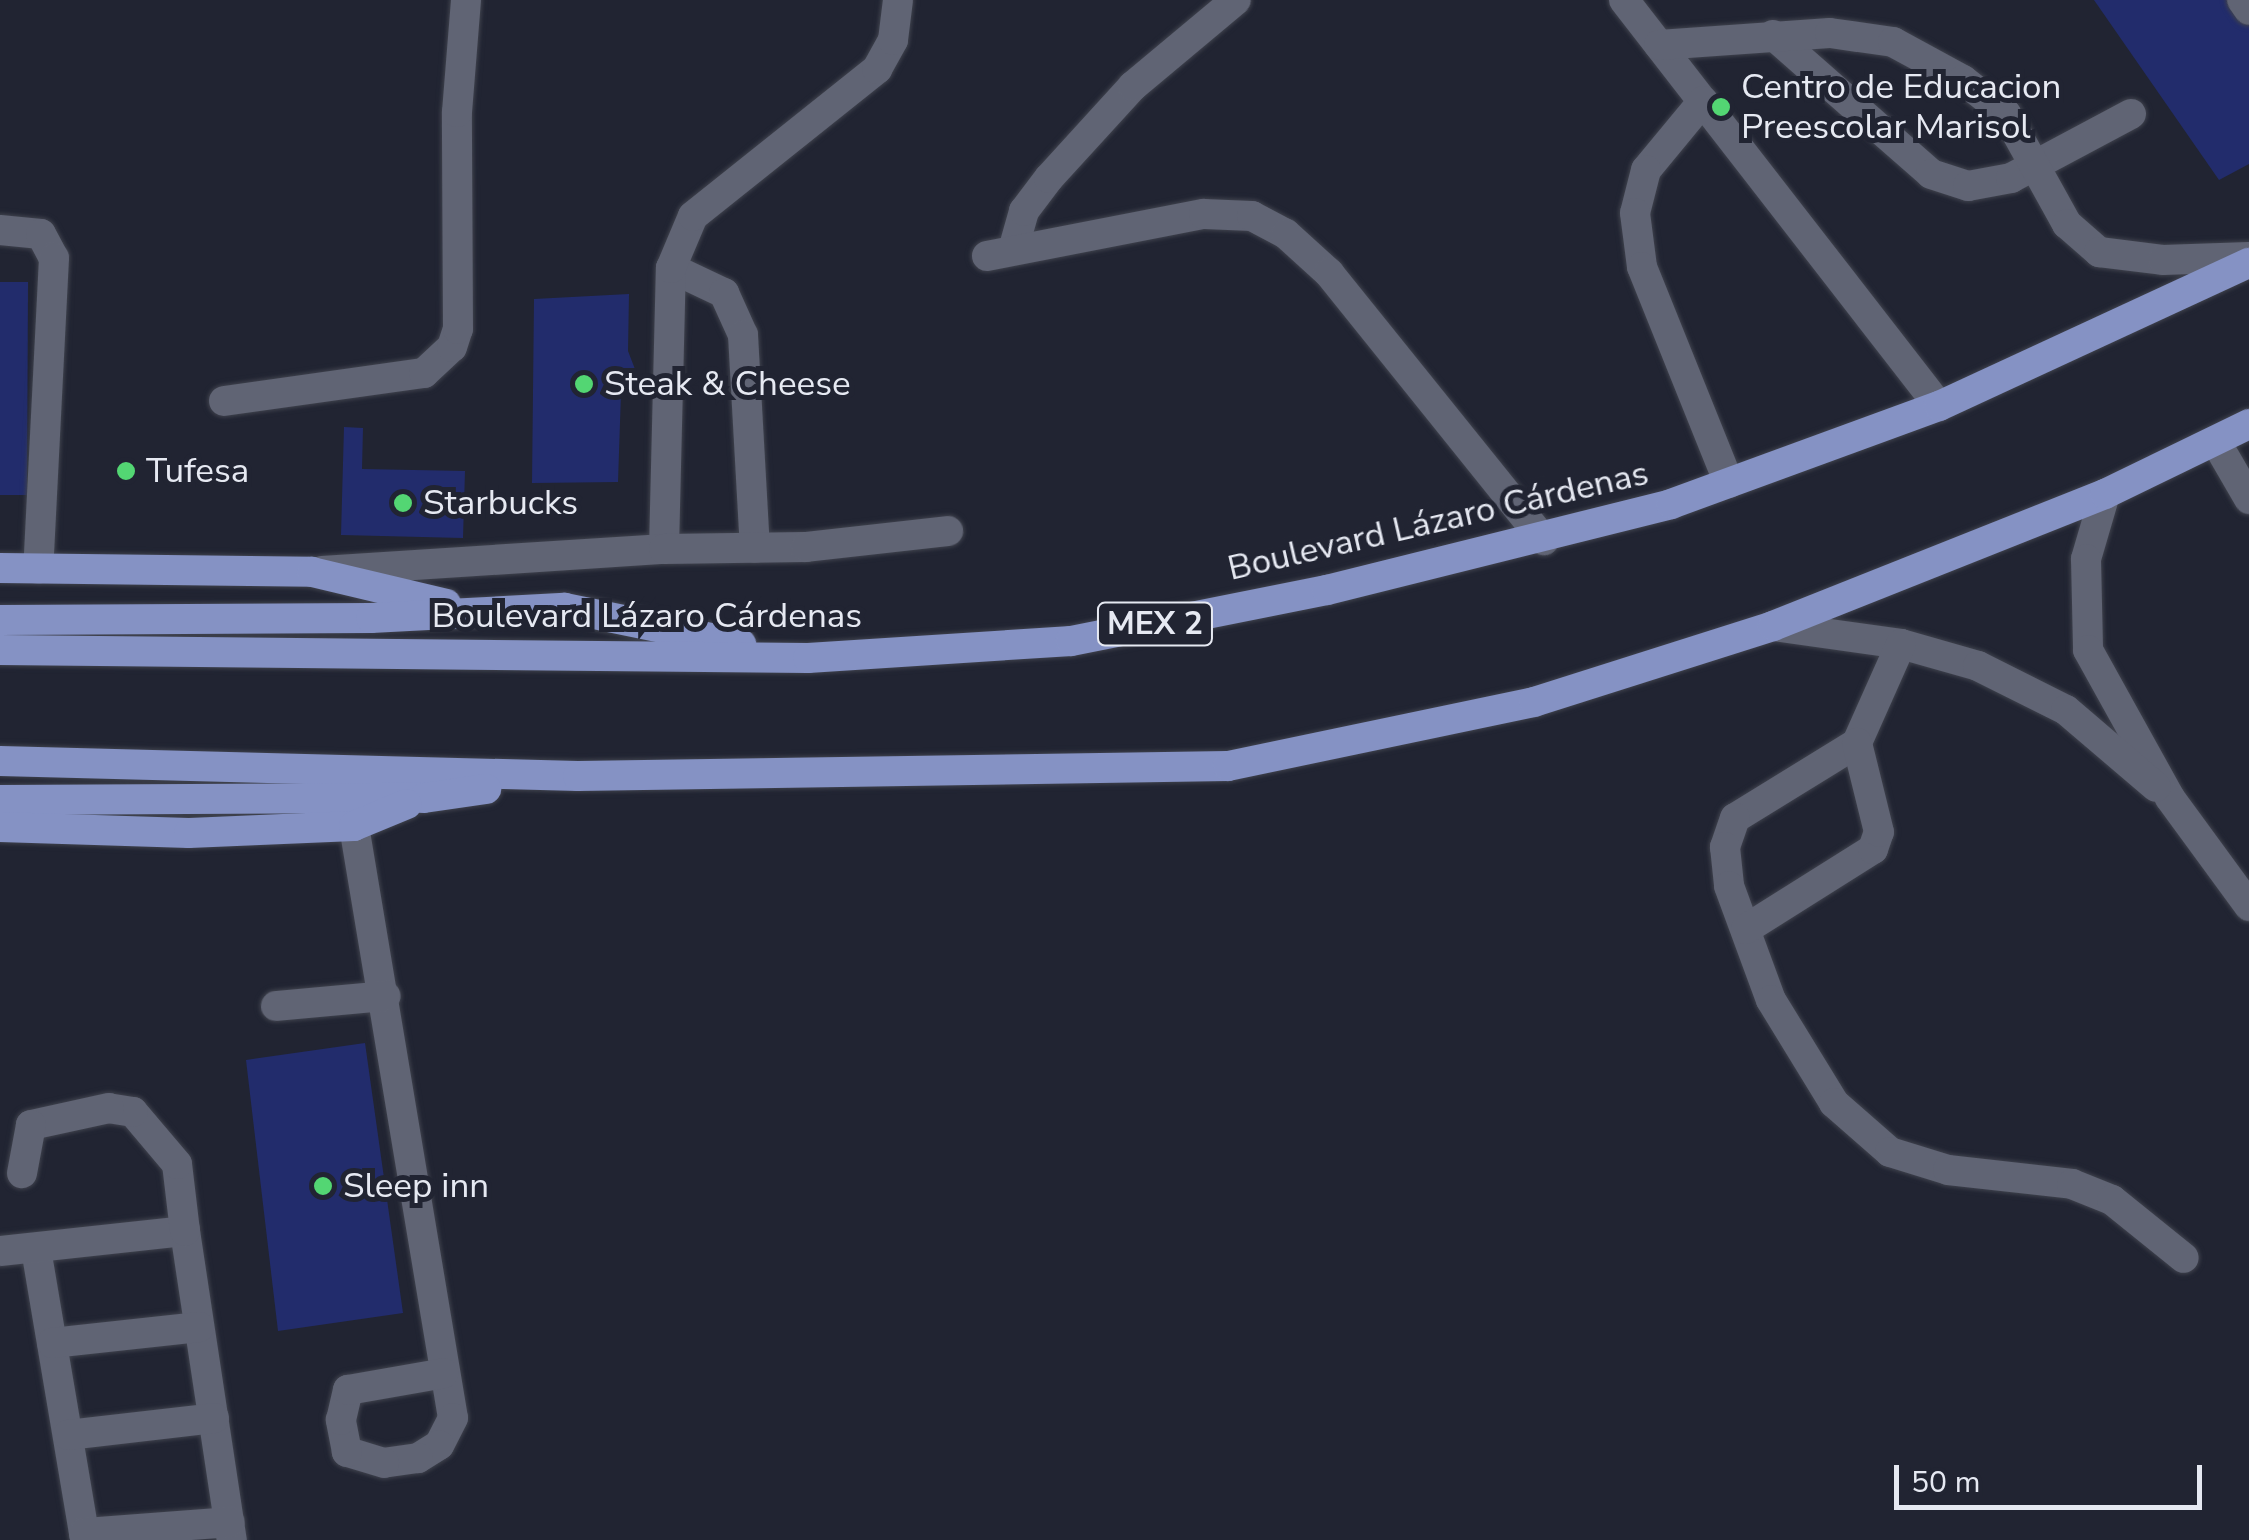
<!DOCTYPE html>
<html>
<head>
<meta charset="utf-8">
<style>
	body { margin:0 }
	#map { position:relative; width:2249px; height:1540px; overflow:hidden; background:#212432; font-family:"Nunito Sans",sans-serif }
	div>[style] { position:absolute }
	.building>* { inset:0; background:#222c6c }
	.roads { filter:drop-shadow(0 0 2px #3f424d) drop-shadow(0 0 2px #3f424d) }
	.minor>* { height:30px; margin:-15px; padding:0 15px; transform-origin:15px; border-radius:15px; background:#606474 }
	.major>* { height:30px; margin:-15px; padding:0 15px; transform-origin:15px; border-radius:15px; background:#8592c4 }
	.dots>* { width:28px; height:28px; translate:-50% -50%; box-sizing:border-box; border:5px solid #212432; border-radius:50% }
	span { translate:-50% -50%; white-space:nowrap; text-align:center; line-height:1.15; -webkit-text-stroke:10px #212432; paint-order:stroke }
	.shield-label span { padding:2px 8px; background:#212432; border:2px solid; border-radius:8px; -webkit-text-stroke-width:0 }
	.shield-label { font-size:32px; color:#e6e9f2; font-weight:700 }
	.poi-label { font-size:35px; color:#e6e9f2 }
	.left { translate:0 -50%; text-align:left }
	.street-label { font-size:35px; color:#e6e9f2 }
	.scale { position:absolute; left:1894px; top:1465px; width:308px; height:45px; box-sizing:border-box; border:5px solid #e6e9f2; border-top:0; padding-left:12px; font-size:30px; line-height:35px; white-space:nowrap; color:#e6e9f2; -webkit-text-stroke:8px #212432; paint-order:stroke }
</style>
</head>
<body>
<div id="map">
	<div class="building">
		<div style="clip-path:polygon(2094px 0,2249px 0,2249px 164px,2219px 180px)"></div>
		<div style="clip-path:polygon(0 282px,28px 282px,27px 495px,0 495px)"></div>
		<div style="clip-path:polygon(629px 294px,628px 351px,638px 377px,633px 392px,621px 393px,618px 482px,532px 483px,534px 299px)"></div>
		<div style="clip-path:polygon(344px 427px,363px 428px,362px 469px,465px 471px,463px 538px,341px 535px)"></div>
		<div style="clip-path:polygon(365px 1043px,403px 1313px,278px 1331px,246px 1060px)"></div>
	</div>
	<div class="roads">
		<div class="minor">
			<div style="left:1624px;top:0;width:514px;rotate:52.19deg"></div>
			<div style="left:2242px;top:0;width:12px;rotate:55deg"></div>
			<div style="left:1773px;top:35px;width:210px;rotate:41.3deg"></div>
			<div style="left:1931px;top:174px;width:39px;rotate:18deg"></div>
			<div style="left:1968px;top:186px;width:44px;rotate:-10.5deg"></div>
			<div style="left:2011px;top:178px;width:136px;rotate:-28.1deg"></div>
			<div style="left:1659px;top:45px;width:171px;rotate:-4deg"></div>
			<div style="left:1830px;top:33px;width:64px;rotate:8.1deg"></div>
			<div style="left:1893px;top:42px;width:80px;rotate:28.5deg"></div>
			<div style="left:1963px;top:80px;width:55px;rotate:38.3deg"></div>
			<div style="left:2006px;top:114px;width:126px;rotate:61deg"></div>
			<div style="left:2067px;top:224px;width:43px;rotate:41.2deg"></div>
			<div style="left:2099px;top:252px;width:64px;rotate:7.1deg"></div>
			<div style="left:2163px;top:260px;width:86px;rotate:-2deg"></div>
			<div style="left:1703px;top:101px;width:89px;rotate:129.6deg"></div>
			<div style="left:1646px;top:170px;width:44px;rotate:104.3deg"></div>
			<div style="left:1635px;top:213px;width:54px;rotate:82.6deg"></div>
			<div style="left:1642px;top:267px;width:233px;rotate:68.1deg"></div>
			<div style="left:0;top:230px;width:41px;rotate:5.6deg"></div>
			<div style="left:41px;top:234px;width:27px;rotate:62deg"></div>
			<div style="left:54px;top:258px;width:311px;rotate:92.9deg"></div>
			<div style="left:1013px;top:250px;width:41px;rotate:-74.2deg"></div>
			<div style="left:1024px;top:211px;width:41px;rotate:-52.9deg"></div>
			<div style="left:1049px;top:178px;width:125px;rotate:-47.6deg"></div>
			<div style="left:1133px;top:86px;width:134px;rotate:-39.9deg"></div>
			<div style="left:987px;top:256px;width:221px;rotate:-11deg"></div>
			<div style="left:1204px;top:214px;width:48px;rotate:2.4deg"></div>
			<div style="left:1252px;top:216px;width:38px;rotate:28deg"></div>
			<div style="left:1286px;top:234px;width:58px;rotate:42.2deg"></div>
			<div style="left:1329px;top:273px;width:343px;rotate:51.2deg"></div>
			<div style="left:671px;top:268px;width:59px;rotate:25.3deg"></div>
			<div style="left:724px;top:293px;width:46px;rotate:65.7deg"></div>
			<div style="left:743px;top:335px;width:213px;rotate:86.8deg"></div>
			<div style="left:224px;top:401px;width:202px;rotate:-8deg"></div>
			<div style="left:424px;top:373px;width:38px;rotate:-43deg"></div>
			<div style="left:452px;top:347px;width:19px;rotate:-72deg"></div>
			<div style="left:458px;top:329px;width:217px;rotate:-90.3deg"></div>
			<div style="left:457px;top:112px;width:112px;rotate:-85.4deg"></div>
			<div style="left:2216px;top:442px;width:66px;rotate:59.9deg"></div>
			<div style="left:2105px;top:494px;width:68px;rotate:106.3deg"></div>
			<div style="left:2086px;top:559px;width:91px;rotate:88.7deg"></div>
			<div style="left:2088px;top:650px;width:169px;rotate:61deg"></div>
			<div style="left:2170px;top:798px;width:134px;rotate:53.8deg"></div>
			<div style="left:664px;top:549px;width:281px;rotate:-88.6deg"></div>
			<div style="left:671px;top:268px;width:56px;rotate:-67.1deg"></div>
			<div style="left:693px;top:216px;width:236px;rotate:-38.6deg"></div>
			<div style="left:877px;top:69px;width:33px;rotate:-61deg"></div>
			<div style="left:893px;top:40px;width:40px;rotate:-82.9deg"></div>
			<div style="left:322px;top:571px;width:343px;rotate:-3.7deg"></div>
			<div style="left:664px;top:549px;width:142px;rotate:-0.8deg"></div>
			<div style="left:806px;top:547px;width:143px;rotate:-6.4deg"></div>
			<div style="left:1773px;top:626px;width:129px;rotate:8deg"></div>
			<div style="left:1901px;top:644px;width:80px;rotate:15.9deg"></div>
			<div style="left:1978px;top:666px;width:98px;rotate:26.6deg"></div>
			<div style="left:2066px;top:710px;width:118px;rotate:40.5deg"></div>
			<div style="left:1901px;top:644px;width:108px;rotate:114deg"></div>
			<div style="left:1857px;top:743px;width:143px;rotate:148.4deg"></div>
			<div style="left:1735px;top:818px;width:31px;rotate:109deg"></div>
			<div style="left:1725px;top:847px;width:39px;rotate:84deg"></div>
			<div style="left:1729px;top:886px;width:121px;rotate:69.8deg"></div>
			<div style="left:1771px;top:1000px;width:121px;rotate:58.5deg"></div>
			<div style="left:1834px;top:1103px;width:74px;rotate:41.2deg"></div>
			<div style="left:1890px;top:1152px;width:61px;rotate:17.2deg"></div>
			<div style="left:1948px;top:1170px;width:125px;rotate:6.4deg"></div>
			<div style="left:2072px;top:1184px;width:43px;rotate:21.8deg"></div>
			<div style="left:2112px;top:1200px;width:92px;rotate:38.9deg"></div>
			<div style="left:354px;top:826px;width:600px;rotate:80.51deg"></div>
			<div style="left:453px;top:1418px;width:30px;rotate:117deg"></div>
			<div style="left:439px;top:1445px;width:25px;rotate:148deg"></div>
			<div style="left:418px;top:1458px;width:34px;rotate:172deg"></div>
			<div style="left:384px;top:1463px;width:39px;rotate:-163deg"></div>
			<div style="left:347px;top:1452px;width:33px;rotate:-101deg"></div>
			<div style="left:341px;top:1420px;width:31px;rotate:-77deg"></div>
			<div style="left:348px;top:1390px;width:97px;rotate:-10deg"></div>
			<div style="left:1746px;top:929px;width:150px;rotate:-32.2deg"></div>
			<div style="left:1873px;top:849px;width:18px;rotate:-71deg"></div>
			<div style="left:1879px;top:832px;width:92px;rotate:-103.9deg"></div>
			<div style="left:276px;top:1006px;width:110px;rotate:-5.2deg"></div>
			<div style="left:185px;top:1231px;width:313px;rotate:81.4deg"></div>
			<div style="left:36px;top:1249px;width:295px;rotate:80.4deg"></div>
			<div style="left:0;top:1251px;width:186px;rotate:-6.2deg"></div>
			<div style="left:185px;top:1231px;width:67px;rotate:-96.8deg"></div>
			<div style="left:177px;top:1164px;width:68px;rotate:-130.2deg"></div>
			<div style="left:133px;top:1112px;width:24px;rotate:-171deg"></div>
			<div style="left:109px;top:1108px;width:80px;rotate:167.7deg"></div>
			<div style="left:31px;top:1125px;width:49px;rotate:100.6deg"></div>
			<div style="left:52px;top:1343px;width:148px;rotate:-6.2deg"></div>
			<div style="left:68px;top:1435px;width:147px;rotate:-6.6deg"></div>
			<div style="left:84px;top:1533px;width:146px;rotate:-4.3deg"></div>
		</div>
		<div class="major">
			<div style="left:0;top:568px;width:312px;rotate:0.7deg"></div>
			<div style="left:312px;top:572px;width:138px;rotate:13.4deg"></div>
			<div style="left:0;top:620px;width:371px;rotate:-0.3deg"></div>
			<div style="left:371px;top:618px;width:194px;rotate:-3deg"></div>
			<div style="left:565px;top:608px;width:180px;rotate:11.6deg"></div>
			<div style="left:0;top:650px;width:808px;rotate:0.57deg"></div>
			<div style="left:808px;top:658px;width:264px;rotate:-3.7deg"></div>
			<div style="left:1071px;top:641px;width:261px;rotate:-11.3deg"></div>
			<div style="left:1327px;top:590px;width:355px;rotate:-14deg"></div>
			<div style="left:1671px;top:504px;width:285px;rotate:-20.1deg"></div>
			<div style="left:1939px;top:406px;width:341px;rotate:-24.8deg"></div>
			<div style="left:0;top:761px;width:578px;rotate:1.49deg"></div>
			<div style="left:578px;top:776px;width:650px;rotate:-0.88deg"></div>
			<div style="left:1228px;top:766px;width:313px;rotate:-11.8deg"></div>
			<div style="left:1534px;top:702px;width:251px;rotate:-17.6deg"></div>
			<div style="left:1773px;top:626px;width:357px;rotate:-21.7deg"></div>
			<div style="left:2105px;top:494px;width:160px;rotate:-25.9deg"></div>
			<div style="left:0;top:800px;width:424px;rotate:-0.3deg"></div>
			<div style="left:424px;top:798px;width:63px;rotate:-8.3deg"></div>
			<div style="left:0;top:827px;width:189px;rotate:1.8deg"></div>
			<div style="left:189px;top:833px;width:165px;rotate:-2.4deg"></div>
			<div style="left:354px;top:826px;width:57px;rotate:-22.5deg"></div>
		</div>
	</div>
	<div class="dots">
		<div style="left:1721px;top:107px;background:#53d673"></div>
		<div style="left:584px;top:384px;background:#53d673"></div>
		<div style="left:126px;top:471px;background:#53d673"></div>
		<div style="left:403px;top:503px;background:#53d673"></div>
		<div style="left:323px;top:1186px;background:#53d673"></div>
	</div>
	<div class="shield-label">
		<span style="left:1155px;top:624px">MEX 2</span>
	</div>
	<div class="poi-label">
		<span class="left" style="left:1741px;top:107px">Centro de Educacion<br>Preescolar Marisol</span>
		<span class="left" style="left:604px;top:384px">Steak &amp; Cheese</span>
		<span class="left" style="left:146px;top:471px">Tufesa</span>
		<span class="left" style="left:423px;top:503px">Starbucks</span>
		<span class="left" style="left:343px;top:1186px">Sleep inn</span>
	</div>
	<div class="street-label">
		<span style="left:1438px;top:521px;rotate:-13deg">Boulevard Lázaro Cárdenas</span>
		<span style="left:647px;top:616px">Boulevard Lázaro Cárdenas</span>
	</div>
	<div class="scale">50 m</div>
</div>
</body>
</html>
